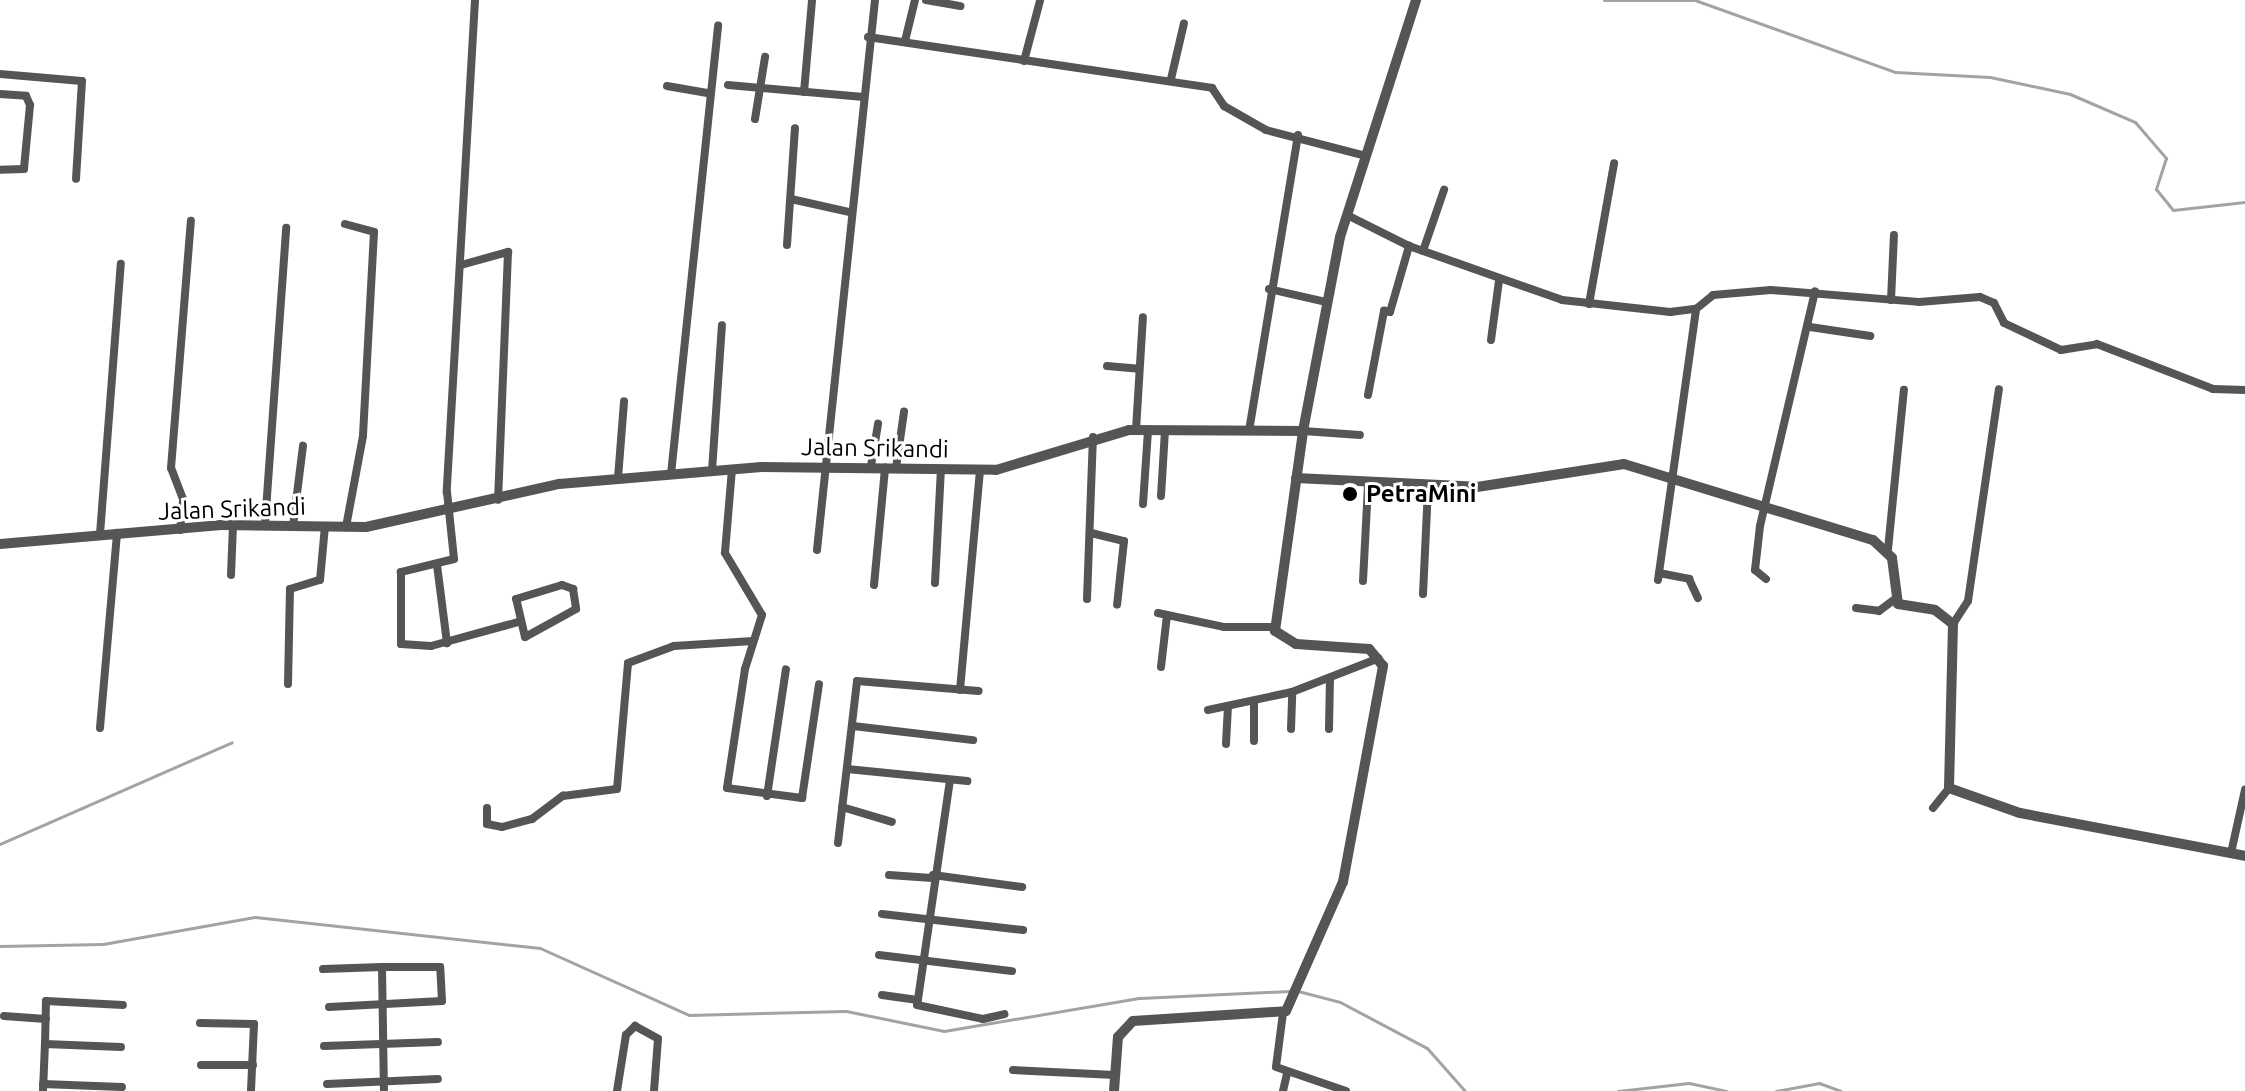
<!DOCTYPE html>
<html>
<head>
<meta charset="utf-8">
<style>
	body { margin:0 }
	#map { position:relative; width:2245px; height:1091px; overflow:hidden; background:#fff; font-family:Ubuntu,sans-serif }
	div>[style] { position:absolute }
	.stream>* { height:3px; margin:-1.5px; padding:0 1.5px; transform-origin:1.5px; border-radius:1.5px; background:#a3a3a3 }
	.minor>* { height:8px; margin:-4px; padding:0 4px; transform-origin:4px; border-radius:4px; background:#555 }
	.tertiary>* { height:10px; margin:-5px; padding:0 5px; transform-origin:5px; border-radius:5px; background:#555 }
	.dots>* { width:22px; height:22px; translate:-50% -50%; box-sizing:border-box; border:4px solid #fff; border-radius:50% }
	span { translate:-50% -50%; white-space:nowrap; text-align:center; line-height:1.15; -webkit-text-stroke:6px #fff; paint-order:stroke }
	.street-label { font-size:24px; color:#000 }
	.poi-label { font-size:24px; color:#000; font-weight:700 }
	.left { translate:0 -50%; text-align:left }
</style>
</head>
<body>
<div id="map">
	<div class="stream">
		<div style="left:1604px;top:0;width:91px"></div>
		<div style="left:1695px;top:0;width:213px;rotate:19.8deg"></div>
		<div style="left:1895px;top:72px;width:95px;rotate:3deg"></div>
		<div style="left:1990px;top:77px;width:82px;rotate:12deg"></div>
		<div style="left:2070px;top:94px;width:71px;rotate:23.3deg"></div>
		<div style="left:2135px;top:122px;width:48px;rotate:49.3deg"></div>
		<div style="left:2166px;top:158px;width:33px;rotate:108deg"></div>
		<div style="left:2156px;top:189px;width:27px;rotate:51deg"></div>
		<div style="left:2173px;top:210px;width:72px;rotate:-6.3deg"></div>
		<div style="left:0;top:844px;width:253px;rotate:-23.7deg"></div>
		<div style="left:0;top:946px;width:103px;rotate:-1.1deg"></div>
		<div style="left:103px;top:944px;width:154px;rotate:-10.1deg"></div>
		<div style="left:255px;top:917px;width:287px;rotate:6.2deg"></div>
		<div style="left:540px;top:948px;width:163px;rotate:24.2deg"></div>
		<div style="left:689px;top:1015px;width:157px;rotate:-1.5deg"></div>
		<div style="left:846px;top:1011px;width:100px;rotate:11.5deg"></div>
		<div style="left:944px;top:1031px;width:199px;rotate:-9.6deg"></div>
		<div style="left:1140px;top:998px;width:150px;rotate:-2.7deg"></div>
		<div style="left:1298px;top:991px;width:43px;rotate:14.7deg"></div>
		<div style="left:1340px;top:1002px;width:98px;rotate:27.9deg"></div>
		<div style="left:1427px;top:1048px;width:57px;rotate:48.5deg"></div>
		<div style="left:1618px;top:1091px;width:71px;rotate:-6.4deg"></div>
		<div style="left:1689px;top:1083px;width:38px;rotate:12deg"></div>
		<div style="left:1776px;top:1091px;width:44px;rotate:-10.5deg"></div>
		<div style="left:1819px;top:1083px;width:23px;rotate:20deg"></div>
	</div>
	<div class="minor">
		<div style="left:475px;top:0;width:493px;rotate:93.3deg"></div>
		<div style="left:447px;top:492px;width:67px;rotate:84deg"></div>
		<div style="left:454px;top:559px;width:55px;rotate:166.2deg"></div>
		<div style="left:401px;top:572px;width:72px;rotate:90deg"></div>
		<div style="left:401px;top:644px;width:30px;rotate:4deg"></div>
		<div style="left:431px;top:646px;width:90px;rotate:-15.4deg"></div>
		<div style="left:926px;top:0;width:35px;rotate:10deg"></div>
		<div style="left:868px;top:37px;width:348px;rotate:8.4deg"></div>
		<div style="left:1212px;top:88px;width:22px;rotate:56deg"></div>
		<div style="left:1224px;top:106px;width:48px;rotate:29.7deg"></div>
		<div style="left:1266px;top:130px;width:103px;rotate:14.6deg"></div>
		<div style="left:905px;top:41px;width:42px;rotate:-76.3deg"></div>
		<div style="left:1024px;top:61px;width:62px;rotate:-75.1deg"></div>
		<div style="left:0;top:74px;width:82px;rotate:4.9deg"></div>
		<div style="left:82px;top:81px;width:98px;rotate:93.5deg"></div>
		<div style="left:1171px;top:79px;width:57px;rotate:-76.9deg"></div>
		<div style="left:728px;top:85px;width:136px;rotate:5.1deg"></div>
		<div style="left:667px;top:86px;width:41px;rotate:9.9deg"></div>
		<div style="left:804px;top:92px;width:92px;rotate:-85deg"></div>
		<div style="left:0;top:94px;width:26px;rotate:4deg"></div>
		<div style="left:26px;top:96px;width:10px;rotate:66deg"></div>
		<div style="left:30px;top:105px;width:64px;rotate:95.4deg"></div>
		<div style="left:24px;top:169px;width:24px;rotate:178deg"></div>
		<div style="left:755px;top:119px;width:63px;rotate:-80.8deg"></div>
		<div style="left:791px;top:199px;width:59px;rotate:12.6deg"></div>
		<div style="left:1347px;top:215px;width:69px;rotate:26.6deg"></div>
		<div style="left:1409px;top:246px;width:162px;rotate:19.4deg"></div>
		<div style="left:1562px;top:300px;width:109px;rotate:6.3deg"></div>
		<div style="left:1670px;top:312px;width:26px;rotate:-7deg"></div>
		<div style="left:1696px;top:309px;width:22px;rotate:-39deg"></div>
		<div style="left:1713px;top:295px;width:58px;rotate:-4.9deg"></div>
		<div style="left:1771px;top:290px;width:148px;rotate:4.6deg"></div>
		<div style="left:1919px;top:302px;width:61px;rotate:-4.7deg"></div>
		<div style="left:1980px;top:297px;width:15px;rotate:23deg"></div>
		<div style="left:1994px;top:303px;width:22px;rotate:63deg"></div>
		<div style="left:2004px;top:323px;width:63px;rotate:25.3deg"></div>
		<div style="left:2061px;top:350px;width:36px;rotate:-9deg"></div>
		<div style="left:2097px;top:344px;width:124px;rotate:21.2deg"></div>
		<div style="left:2213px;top:389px;width:32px;rotate:2deg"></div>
		<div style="left:345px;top:224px;width:30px;rotate:15deg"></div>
		<div style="left:374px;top:232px;width:204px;rotate:93.1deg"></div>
		<div style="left:363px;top:436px;width:93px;rotate:100.6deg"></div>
		<div style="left:787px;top:245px;width:117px;rotate:-86.1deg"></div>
		<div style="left:1423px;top:251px;width:65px;rotate:-71deg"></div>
		<div style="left:461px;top:265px;width:49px;rotate:-15.5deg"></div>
		<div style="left:508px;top:252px;width:248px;rotate:92.3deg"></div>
		<div style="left:1269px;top:289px;width:58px;rotate:12.8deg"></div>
		<div style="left:1891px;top:300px;width:65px;rotate:-87.4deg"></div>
		<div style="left:1589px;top:304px;width:143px;rotate:-79.9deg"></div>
		<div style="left:1810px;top:327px;width:61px;rotate:8.5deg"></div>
		<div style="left:1491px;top:340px;width:60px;rotate:-82.3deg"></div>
		<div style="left:1107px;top:366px;width:32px;rotate:5deg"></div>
		<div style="left:1368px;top:395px;width:86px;rotate:-79.2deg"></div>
		<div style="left:1384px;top:311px;width:6px;rotate:9deg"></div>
		<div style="left:1390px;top:312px;width:69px;rotate:-73.9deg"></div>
		<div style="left:1136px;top:430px;width:113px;rotate:-86.5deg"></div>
		<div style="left:1249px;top:431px;width:300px;rotate:-80.6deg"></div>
		<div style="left:1303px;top:431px;width:57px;rotate:4deg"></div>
		<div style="left:871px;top:466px;width:43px;rotate:-80.5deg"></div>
		<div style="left:896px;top:468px;width:57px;rotate:-81.9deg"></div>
		<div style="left:732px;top:469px;width:84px;rotate:94.8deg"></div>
		<div style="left:725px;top:553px;width:72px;rotate:59.2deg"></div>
		<div style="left:762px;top:615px;width:57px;rotate:107.5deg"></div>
		<div style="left:745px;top:669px;width:120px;rotate:98.6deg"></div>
		<div style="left:727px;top:788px;width:76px;rotate:7.6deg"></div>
		<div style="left:802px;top:798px;width:115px;rotate:-81.5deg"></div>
		<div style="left:712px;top:471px;width:146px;rotate:-86.1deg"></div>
		<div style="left:671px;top:474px;width:451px;rotate:-84deg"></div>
		<div style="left:618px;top:478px;width:77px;rotate:-85.5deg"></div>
		<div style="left:1161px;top:496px;width:66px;rotate:-86.5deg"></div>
		<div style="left:1143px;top:504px;width:74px;rotate:-86.1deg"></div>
		<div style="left:265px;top:524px;width:297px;rotate:-85.9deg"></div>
		<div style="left:293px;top:526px;width:81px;rotate:-82.9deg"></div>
		<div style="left:180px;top:530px;width:31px;rotate:-84deg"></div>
		<div style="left:183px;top:499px;width:33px;rotate:-111deg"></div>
		<div style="left:171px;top:468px;width:248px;rotate:-85.4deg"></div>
		<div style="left:1091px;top:533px;width:34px;rotate:14deg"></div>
		<div style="left:1124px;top:541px;width:64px;rotate:96.2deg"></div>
		<div style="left:100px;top:534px;width:271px;rotate:-85.6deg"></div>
		<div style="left:1888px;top:549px;width:160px;rotate:-84.3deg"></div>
		<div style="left:817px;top:550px;width:553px;rotate:-83.98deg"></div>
		<div style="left:437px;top:565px;width:79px;rotate:82.7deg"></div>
		<div style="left:1659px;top:573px;width:31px;rotate:11deg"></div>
		<div style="left:1689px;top:579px;width:21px;rotate:65deg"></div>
		<div style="left:231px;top:575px;width:50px;rotate:-87.7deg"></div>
		<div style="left:1766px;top:579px;width:14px;rotate:-141deg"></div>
		<div style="left:1755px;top:570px;width:44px;rotate:-83.5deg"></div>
		<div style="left:1760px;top:526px;width:241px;rotate:-76.8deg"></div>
		<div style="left:1658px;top:580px;width:274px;rotate:-82deg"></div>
		<div style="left:1363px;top:581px;width:96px;rotate:-87deg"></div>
		<div style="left:935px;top:583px;width:113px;rotate:-87deg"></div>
		<div style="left:562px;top:585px;width:12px;rotate:20deg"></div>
		<div style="left:573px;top:589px;width:20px;rotate:81deg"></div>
		<div style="left:576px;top:609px;width:58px;rotate:151.2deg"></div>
		<div style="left:525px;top:637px;width:39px;rotate:-103deg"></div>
		<div style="left:516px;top:599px;width:48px;rotate:-16.9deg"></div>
		<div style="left:874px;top:585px;width:118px;rotate:-84.6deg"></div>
		<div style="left:1423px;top:594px;width:108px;rotate:-87.3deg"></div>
		<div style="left:1087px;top:599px;width:162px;rotate:-87.9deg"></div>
		<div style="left:1856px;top:608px;width:23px;rotate:7deg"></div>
		<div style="left:1879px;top:611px;width:20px;rotate:-37deg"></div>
		<div style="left:1158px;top:613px;width:67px;rotate:12deg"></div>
		<div style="left:1224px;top:627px;width:51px"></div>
		<div style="left:1953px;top:624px;width:27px;rotate:-57deg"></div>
		<div style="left:1968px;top:601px;width:214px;rotate:-81.7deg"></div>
		<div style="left:1161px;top:667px;width:52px;rotate:-83.4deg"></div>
		<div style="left:288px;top:684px;width:95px;rotate:-88.8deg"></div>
		<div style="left:290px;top:589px;width:31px;rotate:-17deg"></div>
		<div style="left:320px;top:580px;width:54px;rotate:-84.7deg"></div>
		<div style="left:960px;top:690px;width:221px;rotate:-84.8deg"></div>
		<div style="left:1208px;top:710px;width:86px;rotate:-12.1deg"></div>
		<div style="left:1292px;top:692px;width:93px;rotate:-21.3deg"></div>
		<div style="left:853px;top:726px;width:121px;rotate:6.7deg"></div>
		<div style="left:100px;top:728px;width:196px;rotate:-85deg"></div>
		<div style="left:1291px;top:729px;width:37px;rotate:-88deg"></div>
		<div style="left:1329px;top:729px;width:50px;rotate:-88.9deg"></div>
		<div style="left:1254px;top:741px;width:39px;rotate:-90deg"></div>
		<div style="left:1226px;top:744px;width:35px;rotate:-87deg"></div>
		<div style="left:847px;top:769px;width:121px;rotate:5.7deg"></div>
		<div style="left:950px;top:780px;width:227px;rotate:98.3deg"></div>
		<div style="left:917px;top:1005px;width:67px;rotate:12deg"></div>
		<div style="left:983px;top:1019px;width:22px;rotate:-13deg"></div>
		<div style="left:767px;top:796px;width:128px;rotate:-81.5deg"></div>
		<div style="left:842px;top:807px;width:52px;rotate:16.7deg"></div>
		<div style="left:487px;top:808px;width:16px;rotate:90deg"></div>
		<div style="left:487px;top:824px;width:15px;rotate:11deg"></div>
		<div style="left:502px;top:827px;width:31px;rotate:-15deg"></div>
		<div style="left:532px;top:819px;width:39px;rotate:-37deg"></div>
		<div style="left:563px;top:796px;width:54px;rotate:-7.4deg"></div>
		<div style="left:617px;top:789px;width:126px;rotate:-85deg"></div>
		<div style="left:628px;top:663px;width:49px;rotate:-20.3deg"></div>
		<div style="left:674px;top:646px;width:79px;rotate:-3.6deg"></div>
		<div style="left:1933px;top:808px;width:26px;rotate:-51deg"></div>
		<div style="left:838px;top:843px;width:163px;rotate:-83.3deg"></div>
		<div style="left:857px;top:681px;width:122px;rotate:4.7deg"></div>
		<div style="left:2231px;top:853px;width:65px;rotate:-77.5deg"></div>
		<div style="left:889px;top:875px;width:43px;rotate:4deg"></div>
		<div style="left:933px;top:875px;width:90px;rotate:7.7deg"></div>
		<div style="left:882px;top:914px;width:142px;rotate:6.5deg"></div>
		<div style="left:879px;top:955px;width:134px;rotate:6.9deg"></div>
		<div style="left:323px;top:969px;width:59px;rotate:-1.9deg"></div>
		<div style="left:382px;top:967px;width:124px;rotate:89.1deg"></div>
		<div style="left:882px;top:995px;width:36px;rotate:8deg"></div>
		<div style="left:329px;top:1007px;width:113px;rotate:-3deg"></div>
		<div style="left:442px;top:1001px;width:34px;rotate:-93deg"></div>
		<div style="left:440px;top:967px;width:58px;rotate:180deg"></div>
		<div style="left:1283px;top:1013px;width:54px;rotate:97.4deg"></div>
		<div style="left:1276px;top:1067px;width:74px;rotate:18.9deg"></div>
		<div style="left:4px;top:1016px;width:42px;rotate:4.1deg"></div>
		<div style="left:200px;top:1023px;width:54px;rotate:1.1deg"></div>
		<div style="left:254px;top:1024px;width:67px;rotate:92.6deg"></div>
		<div style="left:45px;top:1044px;width:43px;rotate:-88.7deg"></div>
		<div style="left:46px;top:1001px;width:77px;rotate:3deg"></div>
		<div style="left:324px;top:1046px;width:114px;rotate:-2deg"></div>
		<div style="left:201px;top:1065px;width:52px"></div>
		<div style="left:1013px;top:1070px;width:102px;rotate:2.8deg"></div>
		<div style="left:43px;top:1084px;width:79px;rotate:2.2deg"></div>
		<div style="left:327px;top:1084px;width:111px;rotate:-2.6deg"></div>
		<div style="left:43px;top:1091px;width:47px;rotate:-87.6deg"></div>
		<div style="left:45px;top:1044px;width:76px;rotate:2.3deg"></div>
		<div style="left:617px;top:1091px;width:57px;rotate:-80.9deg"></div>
		<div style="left:626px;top:1035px;width:13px;rotate:-45deg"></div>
		<div style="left:635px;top:1026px;width:26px;rotate:29deg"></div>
		<div style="left:658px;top:1039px;width:52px;rotate:94.4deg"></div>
		<div style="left:1283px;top:1091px;width:18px;rotate:-77deg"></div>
	</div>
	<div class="tertiary">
		<div style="left:1296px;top:478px;width:181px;rotate:2.8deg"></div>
		<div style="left:1477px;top:487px;width:149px;rotate:-8.9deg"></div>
		<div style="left:1624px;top:464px;width:260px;rotate:17deg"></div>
		<div style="left:1873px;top:540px;width:26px;rotate:43deg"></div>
		<div style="left:1892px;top:558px;width:46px;rotate:82.6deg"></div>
		<div style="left:1898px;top:604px;width:37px;rotate:9deg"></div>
		<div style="left:1935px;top:610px;width:23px;rotate:38deg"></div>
		<div style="left:1953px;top:624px;width:164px;rotate:91.4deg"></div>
		<div style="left:1949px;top:788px;width:75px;rotate:19.4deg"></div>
		<div style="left:2020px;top:813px;width:229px;rotate:10.8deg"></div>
		<div style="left:0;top:544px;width:222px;rotate:-4.9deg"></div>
		<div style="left:221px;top:525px;width:145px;rotate:0.8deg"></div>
		<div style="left:366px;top:527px;width:198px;rotate:-12.6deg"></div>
		<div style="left:559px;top:484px;width:203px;rotate:-4.8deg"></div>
		<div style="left:761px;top:467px;width:235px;rotate:0.7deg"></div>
		<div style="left:996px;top:470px;width:139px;rotate:-16.7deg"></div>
		<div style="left:1129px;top:430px;width:174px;rotate:0.3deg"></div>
		<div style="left:1303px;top:431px;width:197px;rotate:-79.2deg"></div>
		<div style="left:1340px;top:237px;width:249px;rotate:-72.2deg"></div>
		<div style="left:1114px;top:1091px;width:54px;rotate:-85.8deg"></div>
		<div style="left:1118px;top:1037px;width:22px;rotate:-47deg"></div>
		<div style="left:1133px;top:1021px;width:153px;rotate:-3.7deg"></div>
		<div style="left:1286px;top:1011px;width:141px;rotate:-66.2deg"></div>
		<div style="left:1343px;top:882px;width:220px;rotate:-79.5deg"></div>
		<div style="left:1383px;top:666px;width:22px;rotate:-129deg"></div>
		<div style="left:1369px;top:649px;width:73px;rotate:-176.1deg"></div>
		<div style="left:1296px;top:644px;width:25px;rotate:-148deg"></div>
		<div style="left:1275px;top:631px;width:202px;rotate:-82deg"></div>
	</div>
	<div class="dots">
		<div style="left:1350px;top:494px;background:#000"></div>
	</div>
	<div class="street-label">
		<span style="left:875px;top:448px;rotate:1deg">Jalan Srikandi</span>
		<span style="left:232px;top:509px;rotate:-2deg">Jalan Srikandi</span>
	</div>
	<div class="poi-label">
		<span class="left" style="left:1366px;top:494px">PetraMini</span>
	</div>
</div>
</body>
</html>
